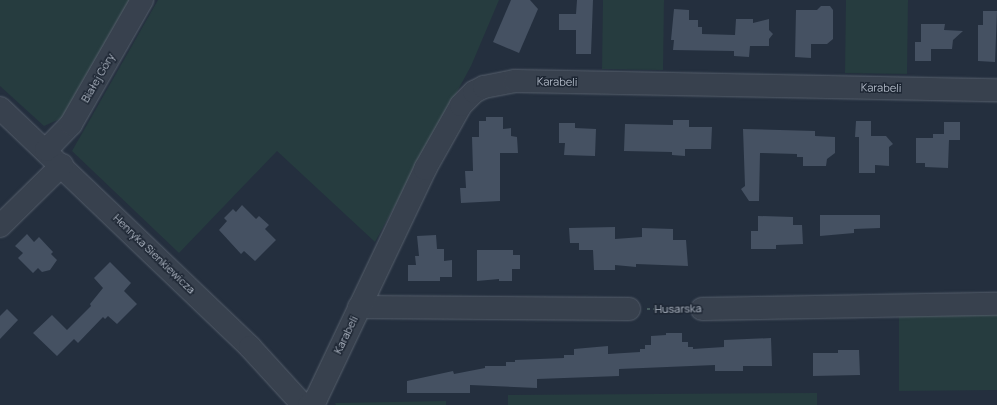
<!DOCTYPE html>
<html>
<head>
<meta charset="utf-8">
<style>
	body { margin:0 }
	#map { position:relative; width:997px; height:405px; overflow:hidden; background:#242f3e; font-family:Manrope,sans-serif }
	div>[style] { position:absolute }
	.green>* { inset:0; background:#263c3f }
	.building>* { inset:0; background:#455162 }
	.path>* { height:2.5px; margin-top:-1.25px; transform-origin:0; background:repeating-linear-gradient(90deg,#44595c 0 3px,transparent 0 6px) }
	.roads { filter:drop-shadow(0 0 1px #565f6c) drop-shadow(0 0 1px #565f6c) }
	.minor>* { height:22px; margin:-11px; padding:0 11px; transform-origin:11px; border-radius:11px; background:#38414e }
	span { translate:-50% -50%; white-space:nowrap; text-align:center; line-height:1.15; -webkit-text-stroke:3px #1d2633; paint-order:stroke }
	.street-label { font-size:11px; color:#b4bcc9 }
</style>
</head>
<body>
<div id="map">
	<div class="green">
		<div style="clip-path:polygon(0 0,132px 0,62px 118px,44px 126px,0 86px)"></div>
		<div style="clip-path:polygon(158px 0,499px 0,471px 66px,375px 242px,277px 151px,179px 253px,72px 151px)"></div>
		<div style="clip-path:polygon(603px 0,664px 0,663px 70px,602px 69px)"></div>
		<div style="clip-path:polygon(846px 0,908px 0,907px 74px,845px 73px)"></div>
		<div style="clip-path:polygon(997px 311px,997px 390px,899px 391px,899px 312px)"></div>
		<div style="clip-path:polygon(817px 393px,817px 405px,508px 405px,508px 395px)"></div>
		<div style="clip-path:polygon(446px 401px,446px 405px,336px 405px,335px 403px)"></div>
	</div>
	<div class="building">
		<div style="clip-path:polygon(511px 0,530px 0,538px 9px,519px 53px,493px 42px)"></div>
		<div style="clip-path:polygon(577px 0,593px 0,591px 54px,576px 54px,576px 30px,559px 30px,559px 14px,576px 14px)"></div>
		<div style="clip-path:polygon(821px 6px,830px 6px,833px 10px,833px 39px,827px 44px,811px 44px,811px 58px,795px 57px,796px 10px,817px 10px)"></div>
		<div style="clip-path:polygon(674px 9px,689px 10px,689px 20px,698px 20px,698px 27px,702px 27px,702px 34px,735px 35px,736px 19px,753px 19px,753px 23px,769px 19px,769px 30px,773px 34px,769px 39px,769px 46px,750px 46px,749px 57px,734px 56px,734px 51px,673px 50px,674px 40px,671px 40px)"></div>
		<div style="clip-path:polygon(983px 11px,997px 11px,995px 62px,978px 61px,978px 25px,983px 25px)"></div>
		<div style="clip-path:polygon(921px 24px,945px 24px,944px 30px,963px 31px,953px 40px,952px 49px,931px 49px,931px 61px,915px 61px,915px 42px,921px 42px)"></div>
		<div style="clip-path:polygon(486px 117px,503px 117px,503px 129px,511px 128px,511px 136px,517px 137px,518px 153px,500px 153px,500px 201px,461px 203px,460px 188px,466px 188px,465px 171px,473px 171px,472px 137px,479px 137px,479px 121px,486px 121px)"></div>
		<div style="clip-path:polygon(673px 120px,689px 120px,689px 127px,712px 127px,711px 149px,685px 149px,685px 156px,672px 155px,672px 152px,624px 151px,625px 124px,673px 125px)"></div>
		<div style="clip-path:polygon(856px 121px,871px 121px,871px 136px,886px 136px,893px 144px,889px 147px,889px 166px,875px 165px,875px 173px,859px 173px,859px 137px,855px 137px)"></div>
		<div style="clip-path:polygon(944px 122px,960px 122px,960px 140px,949px 140px,948px 168px,925px 167px,925px 163px,916px 163px,916px 138px,933px 138px,933px 134px,944px 134px)"></div>
		<div style="clip-path:polygon(559px 123px,575px 123px,575px 128px,596px 129px,595px 156px,564px 155px,565px 143px,559px 143px)"></div>
		<div style="clip-path:polygon(743px 129px,815px 131px,815px 136px,835px 137px,835px 153px,827px 159px,826px 166px,803px 166px,803px 157px,797px 157px,797px 154px,760px 153px,759px 201px,749px 201px,741px 189px,745px 186px)"></div>
		<div style="clip-path:polygon(242px 205px,256px 219px,259px 216px,269px 225px,265px 229px,276px 240px,255px 261px,244px 251px,241px 254px,219px 230px,227px 221px,224px 218px,233px 209px,236px 212px)"></div>
		<div style="clip-path:polygon(820px 215px,880px 215px,880px 228px,854px 229px,854px 233px,820px 236px)"></div>
		<div style="clip-path:polygon(758px 216px,793px 217px,793px 225px,802px 225px,803px 244px,776px 245px,776px 249px,751px 249px,751px 231px,758px 231px)"></div>
		<div style="clip-path:polygon(615px 227px,615px 239px,642px 237px,642px 228px,673px 229px,673px 240px,686px 240px,688px 266px,636px 264px,636px 267px,615px 265px,615px 270px,594px 270px,593px 250px,579px 250px,579px 243px,570px 243px,569px 228px)"></div>
		<div style="clip-path:polygon(27px 234px,34px 242px,39px 237px,53px 252px,51px 254px,57px 260px,50px 270px,42px 272px,38px 268px,33px 273px,18px 258px,23px 253px,15px 246px)"></div>
		<div style="clip-path:polygon(436px 235px,437px 249px,444px 249px,444px 261px,452px 260px,452px 277px,440px 277px,440px 281px,408px 281px,408px 265px,416px 265px,415px 256px,419px 256px,417px 236px)"></div>
		<div style="clip-path:polygon(477px 250px,513px 250px,513px 255px,520px 255px,520px 269px,512px 269px,512px 281px,499px 281px,499px 279px,477px 281px)"></div>
		<div style="clip-path:polygon(110px 262px,131px 283px,124px 291px,137px 304px,117px 324px,108px 316px,105px 319px,103px 317px,78px 343px,74px 339px,57px 356px,33px 333px,52px 315px,67px 330px,91px 306px,90px 304px,103px 288px,94px 278px)"></div>
		<div style="clip-path:polygon(7px 309px,18px 320px,0 339px,0 316px)"></div>
		<div style="clip-path:polygon(666px 333px,682px 333px,682px 342px,688px 342px,688px 347px,693px 347px,693px 349px,724px 347px,724px 340px,771px 338px,772px 366px,743px 366px,743px 371px,715px 371px,715px 365px,619px 369px,619px 376px,537px 379px,537px 388px,470px 385px,470px 393px,407px 393px,407px 381px,453px 371px,454px 374px,485px 368px,485px 366px,506px 366px,506px 362px,515px 362px,515px 360px,564px 358px,564px 355px,574px 355px,574px 349px,608px 346px,608px 354px,640px 352px,640px 349px,645px 349px,645px 345px,651px 345px,651px 336px,666px 335px)"></div>
		<div style="clip-path:polygon(838px 350px,859px 350px,860px 375px,813px 376px,813px 353px,838px 353px)"></div>
	</div>
	<div class="path">
		<div style="left:647px;top:309px;width:37px"></div>
	</div>
	<div class="roads">
		<div class="minor">
			<div style="left:0;top:108px;width:346px;rotate:43.7deg"></div>
			<div style="left:250px;top:347px;width:79px;rotate:47.6deg"></div>
			<div style="left:46px;top:150px;width:36px;rotate:-46deg"></div>
			<div style="left:71px;top:124px;width:143px;rotate:-60.2deg"></div>
			<div style="left:0;top:226px;width:87px;rotate:-44.5deg"></div>
			<div style="left:359px;top:307px;width:270px;rotate:0.4deg"></div>
			<div style="left:702px;top:309px;width:295px;rotate:-1deg"></div>
			<div style="left:309px;top:405px;width:9px;rotate:-41deg"></div>
			<div style="left:316px;top:399px;width:255px;rotate:-64.6deg"></div>
			<div style="left:425px;top:169px;width:73px;rotate:-60.6deg"></div>
			<div style="left:461px;top:105px;width:18px;rotate:-45deg"></div>
			<div style="left:474px;top:92px;width:11px;rotate:-27deg"></div>
			<div style="left:484px;top:87px;width:32px;rotate:-11deg"></div>
			<div style="left:515px;top:81px;width:482px;rotate:1.1deg"></div>
		</div>
	</div>
	<div class="street-label">
		<span style="left:98px;top:78px;rotate:-60deg">Białej Góry</span>
		<span style="left:557px;top:82px;rotate:1deg">Karabeli</span>
		<span style="left:881px;top:88px;rotate:1deg">Karabeli</span>
		<span style="left:154px;top:254px;rotate:44deg">Henryka Sienkiewicza</span>
		<span style="left:678px;top:309px;rotate:-1deg">Husarska</span>
		<span style="left:346px;top:335px;rotate:-64deg">Karabeli</span>
	</div>
</div>
</body>
</html>
